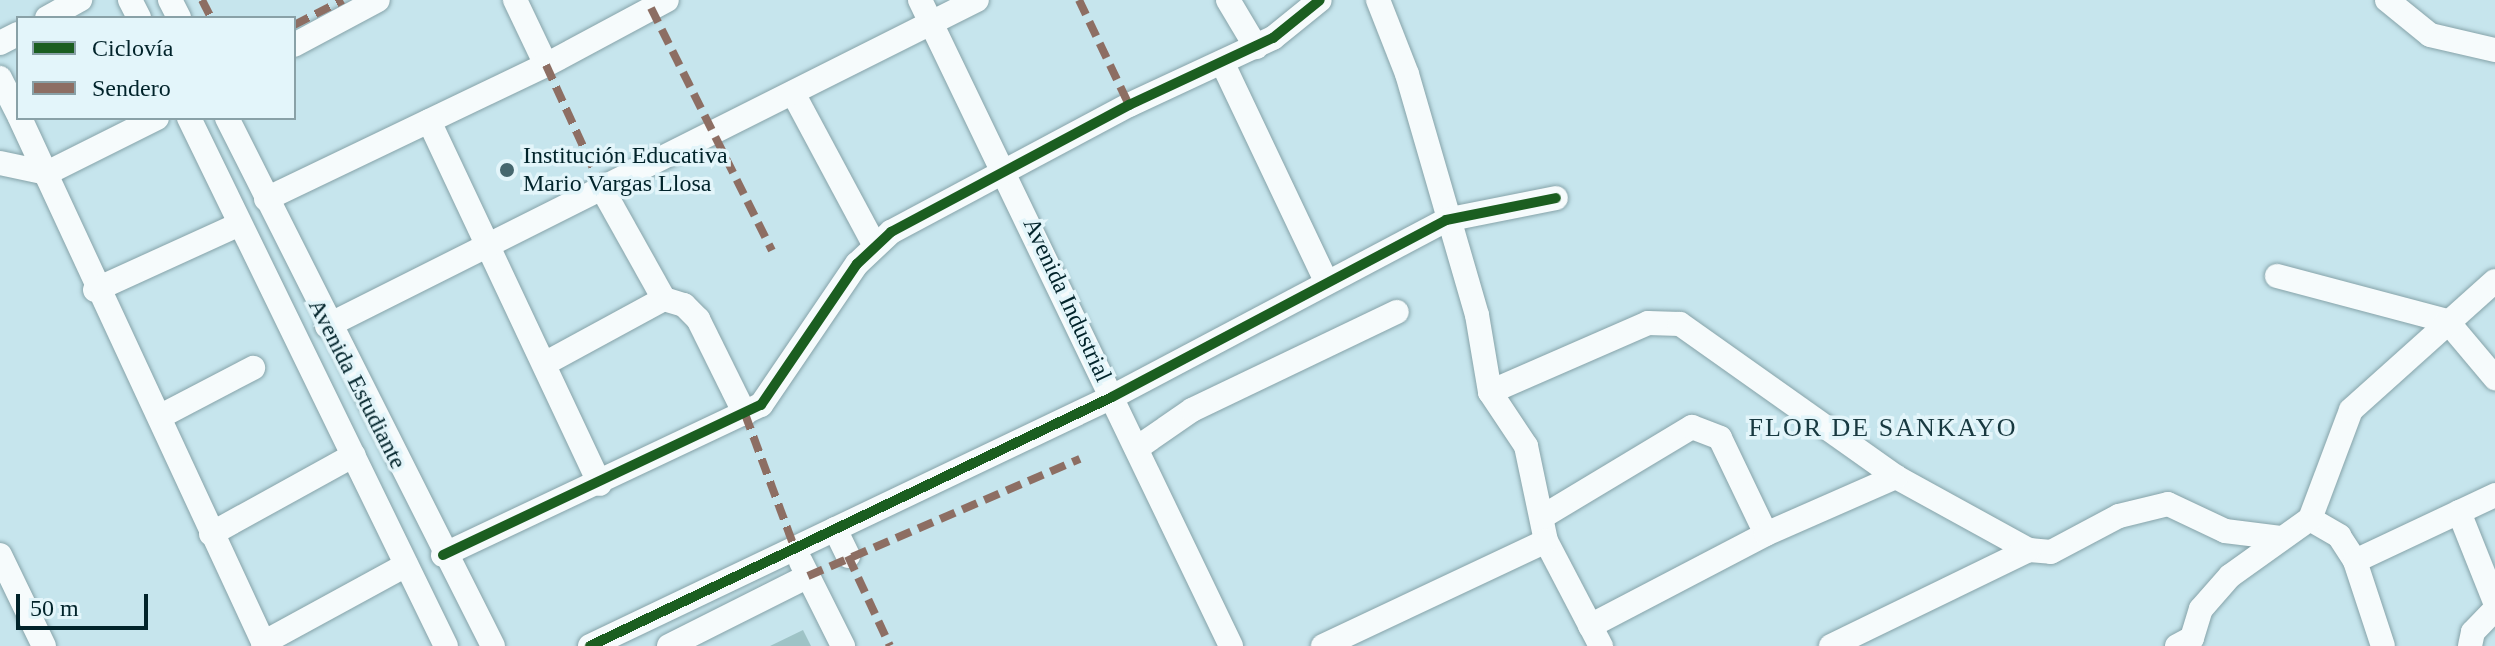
<!DOCTYPE html>
<html>
<head>
<meta charset="utf-8">
<style>
	body { margin:0 }
	#map { position:relative; width:2495px; height:646px; overflow:hidden; background:#c6e5ed; font-family:Georgia,serif }
	div>[style] { position:absolute }
	.building>* { inset:0; background:#9ec3c6 }
	.roads { filter:drop-shadow(0 0 2px #86a3a9) drop-shadow(0 0 2px #86a3a9) }
	.minor>* { height:24px; margin:-12px; padding:0 12px; transform-origin:12px; border-radius:12px; background:#f6fbfc }
	.quiet>* { height:8px; margin-top:-4px; transform-origin:0; background:repeating-linear-gradient(90deg,#8d6e63 0 16px,transparent 0 24px) }
	.cycleway>* { height:10px; margin:-5px; padding:0 5px; transform-origin:5px; border-radius:5px; background:#1b5e20 }
	.dots>* { width:22px; height:22px; translate:-50% -50%; box-sizing:border-box; border:4px solid #e3f5fa; border-radius:50% }
	span { translate:-50% -50%; white-space:nowrap; text-align:center; line-height:1.15; -webkit-text-stroke:7px #e3f5fa; paint-order:stroke }
	.poi-label { font-size:24px; color:#01232a }
	.left { translate:0 -50%; text-align:left }
	.street-label { font-size:24px; color:#01232a }
	.neighbourhood-label { font-size:26px; color:#183940; letter-spacing:2px }
	.legend { position:absolute; left:16px; top:16px; width:280px; height:104px; box-sizing:border-box; background:#e3f5fa; border:2px solid #89a1a7; margin:0; padding:10px 14px; list-style:none; font-size:24px; color:#01232a }
	.legend li { display:flex; align-items:center; gap:16px; height:40px }
	.legend b { width:40px; border:2px solid #89a1a7 }
	.scale { position:absolute; left:16px; top:594px; width:132px; height:36px; box-sizing:border-box; border:4px solid #01232a; border-top:0; padding-left:10px; font-size:24px; line-height:28px; white-space:nowrap; color:#01232a; -webkit-text-stroke:6px #e3f5fa; paint-order:stroke }
</style>
</head>
<body>
<div id="map">
	<div class="building">
		<div style="clip-path:polygon(803px 630px,811px 646px,770px 646px)"></div>
	</div>
	<div class="roads">
		<div class="minor">
			<div style="left:130px;top:0;width:20px;rotate:63deg"></div>
			<div style="left:170px;top:0;width:20px;rotate:63deg"></div>
			<div style="left:515px;top:0;width:72px;rotate:64.5deg"></div>
			<div style="left:920px;top:0;width:717px;rotate:64.29deg"></div>
			<div style="left:1228px;top:0;width:55px;rotate:59.2deg"></div>
			<div style="left:1378px;top:0;width:79px;rotate:68.6deg"></div>
			<div style="left:1407px;top:74px;width:251px;rotate:73.8deg"></div>
			<div style="left:1477px;top:315px;width:78px;rotate:80.4deg"></div>
			<div style="left:1490px;top:392px;width:65px;rotate:56.3deg"></div>
			<div style="left:1526px;top:446px;width:97px;rotate:78.1deg"></div>
			<div style="left:1546px;top:541px;width:119px;rotate:62.4deg"></div>
			<div style="left:2387px;top:0;width:55px;rotate:39.1deg"></div>
			<div style="left:2430px;top:35px;width:67px;rotate:13deg"></div>
			<div style="left:47px;top:18px;width:38px;rotate:-29deg"></div>
			<div style="left:0;top:43px;width:20px;rotate:-27deg"></div>
			<div style="left:294px;top:45px;width:95px;rotate:-28.2deg"></div>
			<div style="left:1222px;top:62px;width:242px;rotate:64.6deg"></div>
			<div style="left:0;top:78px;width:40px;rotate:63.4deg"></div>
			<div style="left:793px;top:93px;width:171px;rotate:61.8deg"></div>
			<div style="left:20px;top:118px;width:582px;rotate:65.11deg"></div>
			<div style="left:189px;top:118px;width:587px;rotate:64.05deg"></div>
			<div style="left:227px;top:118px;width:591px;rotate:63.26deg"></div>
			<div style="left:429px;top:121px;width:401px;rotate:64.8deg"></div>
			<div style="left:0;top:163px;width:48px;rotate:12deg"></div>
			<div style="left:47px;top:173px;width:123px;rotate:-26.6deg"></div>
			<div style="left:603px;top:190px;width:125px;rotate:60.8deg"></div>
			<div style="left:266px;top:199px;width:310px;rotate:-25.6deg"></div>
			<div style="left:546px;top:65px;width:137px;rotate:-28.2deg"></div>
			<div style="left:2277px;top:276px;width:176px;rotate:14.8deg"></div>
			<div style="left:2447px;top:321px;width:75px;rotate:49.9deg"></div>
			<div style="left:95px;top:290px;width:159px;rotate:-24.5deg"></div>
			<div style="left:327px;top:326px;width:727px;rotate:-26.64deg"></div>
			<div style="left:546px;top:363px;width:134px;rotate:-28.5deg"></div>
			<div style="left:664px;top:299px;width:21px;rotate:17deg"></div>
			<div style="left:684px;top:305px;width:20px;rotate:45deg"></div>
			<div style="left:698px;top:319px;width:106px;rotate:63.7deg"></div>
			<div style="left:1490px;top:392px;width:172px;rotate:-23.6deg"></div>
			<div style="left:1648px;top:323px;width:32px;rotate:2deg"></div>
			<div style="left:1680px;top:324px;width:265px;rotate:35.3deg"></div>
			<div style="left:1896px;top:477px;width:152px;rotate:28.8deg"></div>
			<div style="left:2029px;top:550px;width:22px;rotate:5deg"></div>
			<div style="left:2051px;top:552px;width:77px;rotate:-27.9deg"></div>
			<div style="left:2119px;top:516px;width:50px;rotate:-13.8deg"></div>
			<div style="left:2168px;top:504px;width:63px;rotate:25.3deg"></div>
			<div style="left:2225px;top:531px;width:56px;rotate:7.1deg"></div>
			<div style="left:161px;top:416px;width:104px;rotate:-27.6deg"></div>
			<div style="left:1137px;top:448px;width:67px;rotate:-34.6deg"></div>
			<div style="left:1192px;top:410px;width:227px;rotate:-25.6deg"></div>
			<div style="left:2459px;top:512px;width:97px;rotate:68.2deg"></div>
			<div style="left:1542px;top:517px;width:175px;rotate:-31deg"></div>
			<div style="left:1692px;top:427px;width:30px;rotate:21deg"></div>
			<div style="left:1720px;top:438px;width:106px;rotate:64.4deg"></div>
			<div style="left:2310px;top:519px;width:34px;rotate:30deg"></div>
			<div style="left:2339px;top:536px;width:30px;rotate:57deg"></div>
			<div style="left:2355px;top:561px;width:89px;rotate:71.8deg"></div>
			<div style="left:835px;top:529px;width:30px;rotate:64deg"></div>
			<div style="left:211px;top:534px;width:163px;rotate:-28.9deg"></div>
			<div style="left:0;top:555px;width:101px;rotate:64.2deg"></div>
			<div style="left:443px;top:555px;width:352px;rotate:-25.3deg"></div>
			<div style="left:761px;top:405px;width:171px;rotate:-55.8deg"></div>
			<div style="left:857px;top:264px;width:47px;rotate:-43.3deg"></div>
			<div style="left:891px;top:232px;width:270px;rotate:-28.1deg"></div>
			<div style="left:1129px;top:105px;width:159px;rotate:-25deg"></div>
			<div style="left:1273px;top:38px;width:60px;rotate:-39deg"></div>
			<div style="left:2355px;top:561px;width:155px;rotate:-25.2deg"></div>
			<div style="left:801px;top:562px;width:94px;rotate:63.4deg"></div>
			<div style="left:1590px;top:626px;width:199px;rotate:-27.6deg"></div>
			<div style="left:1766px;top:534px;width:142px;rotate:-23.7deg"></div>
			<div style="left:263px;top:643px;width:163px;rotate:-28.6deg"></div>
			<div style="left:590px;top:646px;width:578px;rotate:-25.5deg"></div>
			<div style="left:1112px;top:397px;width:378px;rotate:-27.9deg"></div>
			<div style="left:1446px;top:220px;width:112px;rotate:-11.3deg"></div>
			<div style="left:669px;top:646px;width:156px;rotate:-26.7deg"></div>
			<div style="left:1323px;top:646px;width:246px;rotate:-25.2deg"></div>
			<div style="left:1831px;top:646px;width:220px;rotate:-25.9deg"></div>
			<div style="left:2177px;top:646px;width:17px;rotate:-28deg"></div>
			<div style="left:2192px;top:638px;width:30px;rotate:-73deg"></div>
			<div style="left:2201px;top:609px;width:44px;rotate:-48.7deg"></div>
			<div style="left:2230px;top:576px;width:98px;rotate:-35.5deg"></div>
			<div style="left:2310px;top:519px;width:116px;rotate:-69.4deg"></div>
			<div style="left:2351px;top:410px;width:193px;rotate:-41.9deg"></div>
			<div style="left:2470px;top:646px;width:14px;rotate:-78deg"></div>
			<div style="left:2473px;top:632px;width:32px;rotate:-46deg"></div>
		</div>
	</div>
	<div class="quiet">
		<div style="left:202px;top:0;width:20px;rotate:63deg"></div>
		<div style="left:1079px;top:0;width:116px;rotate:64.5deg"></div>
		<div style="left:651px;top:8px;width:271px;rotate:63.5deg"></div>
		<div style="left:294px;top:25px;width:55px;rotate:-27deg"></div>
		<div style="left:546px;top:65px;width:137px;rotate:65.5deg"></div>
		<div style="left:745px;top:414px;width:144px;rotate:69.7deg"></div>
		<div style="left:848px;top:556px;width:99px;rotate:65deg"></div>
		<div style="left:808px;top:576px;width:296px;rotate:-23.3deg"></div>
	</div>
	<div class="cycleway">
		<div style="left:443px;top:555px;width:352px;rotate:-25.3deg"></div>
		<div style="left:761px;top:405px;width:171px;rotate:-55.8deg"></div>
		<div style="left:857px;top:264px;width:47px;rotate:-43.3deg"></div>
		<div style="left:891px;top:232px;width:270px;rotate:-28.1deg"></div>
		<div style="left:1129px;top:105px;width:159px;rotate:-25deg"></div>
		<div style="left:1273px;top:38px;width:60px;rotate:-39deg"></div>
		<div style="left:590px;top:646px;width:578px;rotate:-25.5deg"></div>
		<div style="left:1112px;top:397px;width:378px;rotate:-27.9deg"></div>
		<div style="left:1446px;top:220px;width:112px;rotate:-11.3deg"></div>
	</div>
	<div class="dots">
		<div style="left:507px;top:170px;background:#46676e"></div>
	</div>
	<div class="poi-label">
		<span class="left" style="left:523px;top:170px">Institución Educativa<br>Mario Vargas Llosa</span>
	</div>
	<div class="street-label">
		<span style="left:1067px;top:300px;rotate:65deg">Avenida Industrial</span>
		<span style="left:357px;top:384px;rotate:63deg">Avenida Estudiante</span>
	</div>
	<div class="neighbourhood-label">
		<span style="left:1883px;top:428px">FLOR DE SANKAYO</span>
	</div>
	<ul class="legend">
	<li><b style="height:10px;background:#1b5e20"></b>Ciclovía</li>
	<li><b style="height:10px;background:#8d6e63"></b>Sendero</li>
	</ul>
	<div class="scale">50 m</div>
</div>
</body>
</html>
